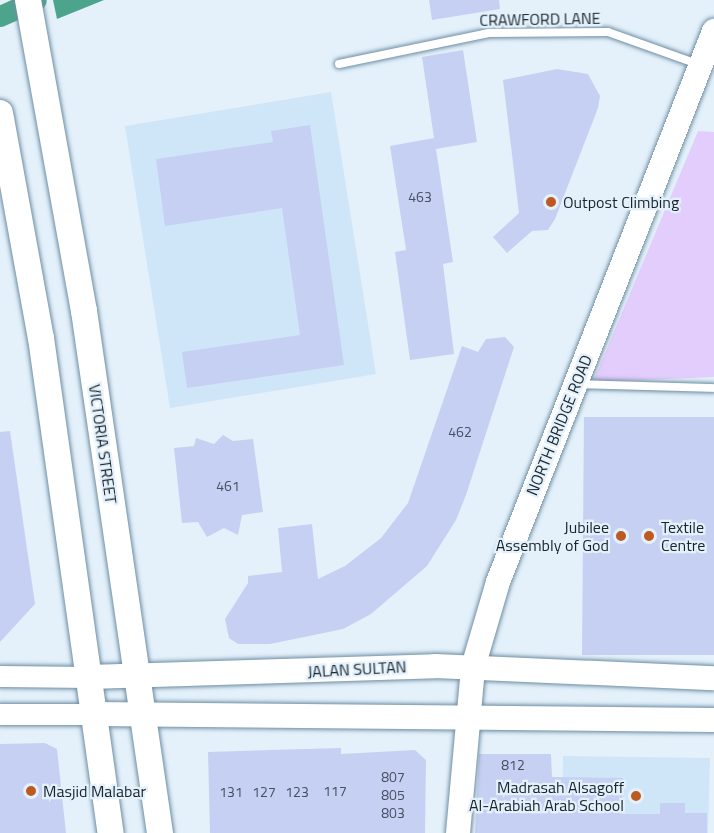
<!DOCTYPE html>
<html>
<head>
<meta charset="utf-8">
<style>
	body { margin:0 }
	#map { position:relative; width:714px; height:833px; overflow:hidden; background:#e4f1fb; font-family:"Titillium Web",sans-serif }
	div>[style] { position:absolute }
	.built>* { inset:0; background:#cee6f8 }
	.green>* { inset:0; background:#e3cdfd }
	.water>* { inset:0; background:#4da48c }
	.canal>* { height:21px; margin:-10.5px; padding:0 10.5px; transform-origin:10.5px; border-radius:10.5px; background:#4da48c }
	.building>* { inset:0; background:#c6d0f3 }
	.roads { filter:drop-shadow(0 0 2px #6e8ea4) drop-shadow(0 0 2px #6e8ea4) }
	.service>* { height:8px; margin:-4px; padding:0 4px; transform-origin:4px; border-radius:4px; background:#fff }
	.tertiary>* { height:21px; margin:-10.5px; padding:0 10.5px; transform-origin:10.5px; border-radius:10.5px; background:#fff }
	.secondary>* { height:24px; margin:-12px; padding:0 12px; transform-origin:12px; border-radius:12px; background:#fff }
	.primary>* { height:26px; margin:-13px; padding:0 13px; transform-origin:13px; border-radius:13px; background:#fff }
	.dots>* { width:16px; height:16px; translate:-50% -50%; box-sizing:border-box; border:3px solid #e4f1fb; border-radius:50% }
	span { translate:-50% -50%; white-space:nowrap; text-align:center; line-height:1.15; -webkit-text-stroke:4.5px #e4f1fb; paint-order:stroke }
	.number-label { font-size:14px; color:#44505f }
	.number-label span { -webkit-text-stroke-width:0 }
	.street-label { font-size:16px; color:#18252e }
	.poi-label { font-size:16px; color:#18252e }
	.left { translate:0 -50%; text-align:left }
	.right { translate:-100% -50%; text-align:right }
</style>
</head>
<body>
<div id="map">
	<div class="built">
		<div style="clip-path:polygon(331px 92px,376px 374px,170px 408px,125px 126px)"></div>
		<div style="clip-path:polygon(563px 756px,710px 758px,708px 833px,562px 833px)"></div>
	</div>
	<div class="green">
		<div style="clip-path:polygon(698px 131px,714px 132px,714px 377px,593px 382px)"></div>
	</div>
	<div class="water">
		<div style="clip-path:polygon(53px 0,104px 0,57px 19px)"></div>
	</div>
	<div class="canal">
		<div style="left:0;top:16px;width:39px;rotate:-24deg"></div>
	</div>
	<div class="building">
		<div style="clip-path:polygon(429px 0,499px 0,500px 9px,432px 20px)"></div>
		<div style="clip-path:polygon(463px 50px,477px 142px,436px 149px,453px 262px,443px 264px,454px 354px,410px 360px,395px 252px,406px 250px,390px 146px,434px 138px,422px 57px)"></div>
		<div style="clip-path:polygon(557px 69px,588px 74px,600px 96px,598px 108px,555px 219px,548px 230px,532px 231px,507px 253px,493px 237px,519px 213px,503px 80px)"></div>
		<div style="clip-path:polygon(310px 125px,344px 365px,187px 388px,182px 352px,300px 335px,282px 208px,165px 226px,156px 159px,273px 142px,271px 131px)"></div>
		<div style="clip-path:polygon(505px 337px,514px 347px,466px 495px,456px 520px,427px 566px,371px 614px,343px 629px,270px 644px,238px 644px,229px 638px,225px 619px,248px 583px,248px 576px,282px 572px,278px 528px,312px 524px,318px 579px,345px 566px,381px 538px,408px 503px,462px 346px,478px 352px,486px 339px)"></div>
		<div style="clip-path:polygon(584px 417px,714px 417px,714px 655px,582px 655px)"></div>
		<div style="clip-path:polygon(10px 431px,35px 604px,0 642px,0 432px)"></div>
		<div style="clip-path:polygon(223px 435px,233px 441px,253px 439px,263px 512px,242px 515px,238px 535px,224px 528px,207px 537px,198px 522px,182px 523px,174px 448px,194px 446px,196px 438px,214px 444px)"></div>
		<div style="clip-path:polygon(45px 743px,57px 749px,66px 833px,0 833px,0 744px)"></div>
		<div style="clip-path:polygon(341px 748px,341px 754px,415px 750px,426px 760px,425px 833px,210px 833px,208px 752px)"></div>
		<div style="clip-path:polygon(479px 754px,551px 754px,552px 777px,623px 778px,622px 814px,660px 814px,660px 803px,685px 803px,685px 813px,707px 813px,707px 833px,475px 833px)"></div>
	</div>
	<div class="roads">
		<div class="service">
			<div style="left:339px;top:64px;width:153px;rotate:-11.7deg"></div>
			<div style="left:489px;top:33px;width:119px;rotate:-0.5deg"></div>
			<div style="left:608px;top:32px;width:98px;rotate:19.7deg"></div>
			<div style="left:579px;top:384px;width:135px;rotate:1.7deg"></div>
		</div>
		<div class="tertiary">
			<div style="left:0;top:676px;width:89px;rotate:0.6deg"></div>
			<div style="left:0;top:714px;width:95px"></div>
		</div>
		<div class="secondary">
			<div style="left:89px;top:677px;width:346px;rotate:-1.8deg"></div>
			<div style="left:435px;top:666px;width:279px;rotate:2.5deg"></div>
			<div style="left:95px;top:714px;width:619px;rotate:0.56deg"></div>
			<div style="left:458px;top:833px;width:167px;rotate:-84.8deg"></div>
			<div style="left:473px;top:667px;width:89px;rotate:-73.6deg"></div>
			<div style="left:498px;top:582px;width:592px;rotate:-68.59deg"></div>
		</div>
		<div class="primary">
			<div style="left:28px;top:0;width:316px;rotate:79.8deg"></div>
			<div style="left:84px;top:311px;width:528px;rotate:81.72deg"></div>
			<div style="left:0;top:113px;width:229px;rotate:79.7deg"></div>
			<div style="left:41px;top:338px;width:500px;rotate:82deg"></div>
		</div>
	</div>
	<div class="dots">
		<div style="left:551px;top:202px;background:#bd5a22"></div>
		<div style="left:621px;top:536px;background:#bd5a22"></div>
		<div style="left:649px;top:536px;background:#bd5a22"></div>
		<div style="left:31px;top:791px;background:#bd5a22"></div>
		<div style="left:636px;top:796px;background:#bd5a22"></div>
	</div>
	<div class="number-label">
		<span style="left:420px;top:197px">463</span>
		<span style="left:460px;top:432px">462</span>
		<span style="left:228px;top:486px">461</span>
		<span style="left:513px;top:765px">812</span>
		<span style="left:393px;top:777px">807</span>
		<span style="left:335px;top:791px">117</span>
		<span style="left:231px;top:792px">131</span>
		<span style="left:264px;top:792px">127</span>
		<span style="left:297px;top:792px">123</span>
		<span style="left:393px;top:795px">805</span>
		<span style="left:393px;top:813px">803</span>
	</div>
	<div class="street-label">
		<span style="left:540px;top:19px;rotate:-1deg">CRAWFORD LANE</span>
		<span style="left:559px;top:425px;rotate:-68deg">NORTH BRIDGE ROAD</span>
		<span style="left:103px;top:444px;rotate:82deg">VICTORIA STREET</span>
		<span style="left:357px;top:669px;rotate:-3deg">JALAN SULTAN</span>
	</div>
	<div class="poi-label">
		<span class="left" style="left:563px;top:202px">Outpost Climbing</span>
		<span class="right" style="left:609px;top:536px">Jubilee<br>Assembly of God</span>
		<span class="left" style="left:661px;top:536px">Textile<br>Centre</span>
		<span class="right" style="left:624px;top:796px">Madrasah Alsagoff<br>Al-Arabiah Arab School</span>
		<span class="left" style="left:43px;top:791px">Masjid Malabar</span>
	</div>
</div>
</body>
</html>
